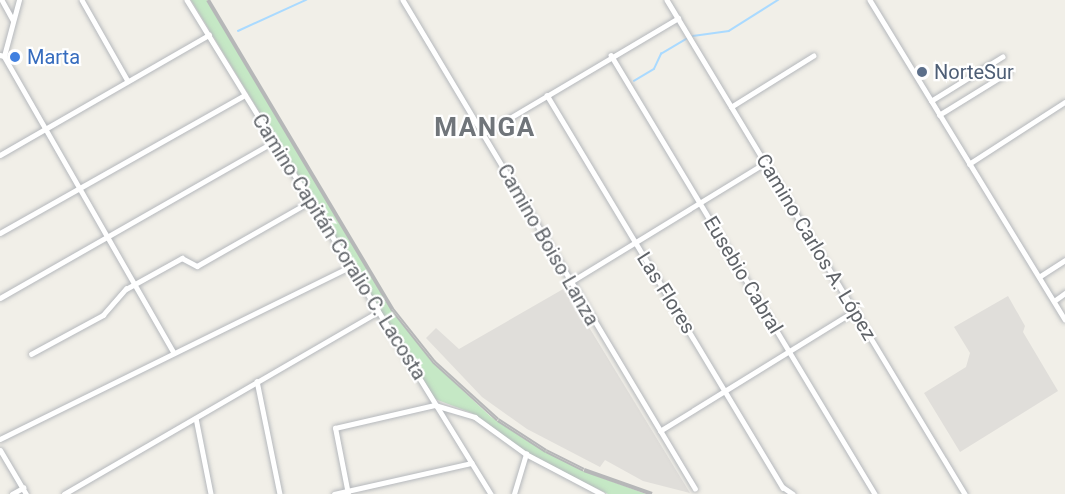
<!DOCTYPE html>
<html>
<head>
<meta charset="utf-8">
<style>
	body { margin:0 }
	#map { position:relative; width:1065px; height:494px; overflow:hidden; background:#f1efe8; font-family:Roboto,sans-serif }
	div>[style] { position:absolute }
	.industrial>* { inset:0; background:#e0deda }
	.green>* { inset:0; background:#c5e8c5 }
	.stream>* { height:1.5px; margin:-0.75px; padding:0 0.75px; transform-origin:0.75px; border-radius:0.75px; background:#aadaff }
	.roads { filter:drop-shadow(0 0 2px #b5b8bc) drop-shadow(0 0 2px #b5b8bc) }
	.minor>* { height:4.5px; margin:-2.25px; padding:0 2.25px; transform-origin:2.25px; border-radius:2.25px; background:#fff }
	.tertiary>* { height:5px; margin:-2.5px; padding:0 2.5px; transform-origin:2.5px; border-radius:2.5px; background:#fff }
	.rail>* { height:4px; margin-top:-2px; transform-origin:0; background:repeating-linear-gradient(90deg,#fff 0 4.5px,#b6b7b8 0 9px); box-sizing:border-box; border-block:2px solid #b6b7b8 }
	.dots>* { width:16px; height:16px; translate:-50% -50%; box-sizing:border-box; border:3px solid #fff; border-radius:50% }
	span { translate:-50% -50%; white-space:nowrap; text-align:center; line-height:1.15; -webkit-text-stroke:4.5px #fff; paint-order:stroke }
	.shop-label { font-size:20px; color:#366cbe }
	.left { translate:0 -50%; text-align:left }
	.service-label { font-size:20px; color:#4e5e75 }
	.street-label { font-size:20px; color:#5f6368 }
	.district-label { font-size:26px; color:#70757a; font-weight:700; letter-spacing:1.5px }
</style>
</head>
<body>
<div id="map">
	<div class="industrial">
		<div style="clip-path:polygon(565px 288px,587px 324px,690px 493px,643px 481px,605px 460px,600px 467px,527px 429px,482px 397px,426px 338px,436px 328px,459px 349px)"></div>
		<div style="clip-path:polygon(1008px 296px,1025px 326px,1023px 332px,1058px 391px,960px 452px,924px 393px,966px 367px,970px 353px,954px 327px)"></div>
	</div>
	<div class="green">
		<div style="clip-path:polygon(191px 0,207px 0,388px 304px,431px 361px,491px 417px,527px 441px,583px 471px,646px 494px,608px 494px,530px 455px,472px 413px,435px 399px)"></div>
	</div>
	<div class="stream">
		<div style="left:238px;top:31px;width:75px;rotate:-24.5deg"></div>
		<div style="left:693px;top:36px;width:36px;rotate:-8deg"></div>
		<div style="left:729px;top:31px;width:58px;rotate:-32.3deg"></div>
		<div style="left:634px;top:81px;width:23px;rotate:-31deg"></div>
		<div style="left:654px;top:69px;width:17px;rotate:-65deg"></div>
		<div style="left:661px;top:54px;width:29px;rotate:-31deg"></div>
	</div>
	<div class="roads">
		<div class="minor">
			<div style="left:2px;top:0;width:23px;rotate:61deg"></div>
			<div style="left:82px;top:0;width:93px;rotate:60.4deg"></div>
			<div style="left:187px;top:0;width:580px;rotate:58.39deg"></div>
			<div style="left:403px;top:0;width:569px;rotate:59.11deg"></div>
			<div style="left:667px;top:0;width:577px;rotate:58.9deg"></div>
			<div style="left:870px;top:0;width:374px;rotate:58.6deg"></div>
			<div style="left:0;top:55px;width:4px;rotate:14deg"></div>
			<div style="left:4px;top:56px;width:58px;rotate:-75deg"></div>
			<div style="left:611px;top:55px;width:512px;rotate:58.98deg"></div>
			<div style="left:4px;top:56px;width:342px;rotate:60.2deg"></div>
			<div style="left:547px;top:95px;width:458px;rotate:59deg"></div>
			<div style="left:783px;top:487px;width:12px;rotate:35deg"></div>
			<div style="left:931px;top:101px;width:84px;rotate:-31.8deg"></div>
			<div style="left:731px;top:107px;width:97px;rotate:-31.9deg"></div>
			<div style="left:939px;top:115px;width:82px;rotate:-31.6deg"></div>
			<div style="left:483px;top:134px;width:227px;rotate:-30.7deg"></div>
			<div style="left:0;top:155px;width:241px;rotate:-29.9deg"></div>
			<div style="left:969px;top:164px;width:114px;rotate:-32.9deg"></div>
			<div style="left:0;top:233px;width:281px;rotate:-29.4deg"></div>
			<div style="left:1039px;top:277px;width:31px;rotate:-33deg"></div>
			<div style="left:569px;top:283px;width:230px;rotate:-31.5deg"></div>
			<div style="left:0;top:298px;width:315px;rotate:-29.7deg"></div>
			<div style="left:1054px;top:301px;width:14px;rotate:-36deg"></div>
			<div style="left:31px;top:354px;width:82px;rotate:-28.4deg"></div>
			<div style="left:103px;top:315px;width:35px;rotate:-49deg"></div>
			<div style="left:126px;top:289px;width:64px;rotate:-29deg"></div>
			<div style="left:182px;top:258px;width:17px;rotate:28deg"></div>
			<div style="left:197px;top:266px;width:131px;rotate:-29.7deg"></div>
			<div style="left:257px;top:381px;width:115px;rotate:78.5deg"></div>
			<div style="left:196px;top:418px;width:77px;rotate:78.8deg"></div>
			<div style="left:660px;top:431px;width:230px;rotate:-31.7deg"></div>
			<div style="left:0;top:439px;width:389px;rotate:-26.2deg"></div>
			<div style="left:12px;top:494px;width:13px;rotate:-29deg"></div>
			<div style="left:64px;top:494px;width:363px;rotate:-30.1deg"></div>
			<div style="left:334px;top:494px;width:141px;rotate:-12.7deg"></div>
			<div style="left:348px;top:494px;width:67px;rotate:-101.1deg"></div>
			<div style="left:335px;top:428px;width:103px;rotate:-13deg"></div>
			<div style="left:435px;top:405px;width:42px;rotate:16.7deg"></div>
			<div style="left:475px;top:417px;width:63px;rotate:36deg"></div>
			<div style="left:526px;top:454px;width:86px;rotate:27.8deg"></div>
			<div style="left:514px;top:494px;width:42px;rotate:-73.3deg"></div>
		</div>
		<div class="tertiary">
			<div style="left:0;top:450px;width:51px;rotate:59.4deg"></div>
		</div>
	</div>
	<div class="rail">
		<div style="left:208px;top:0;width:360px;rotate:59.2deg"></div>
		<div style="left:392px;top:309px;width:68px;rotate:51.6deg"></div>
		<div style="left:434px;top:362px;width:86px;rotate:42.2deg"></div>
		<div style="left:498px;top:420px;width:57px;rotate:32.9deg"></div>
		<div style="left:546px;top:451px;width:42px;rotate:26.6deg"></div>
		<div style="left:584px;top:470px;width:72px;rotate:19.4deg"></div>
	</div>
	<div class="dots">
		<div style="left:15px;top:57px;background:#3f7fe0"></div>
		<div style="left:922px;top:72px;background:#5c6f8a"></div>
	</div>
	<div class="shop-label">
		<span class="left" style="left:27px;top:57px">Marta</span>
	</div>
	<div class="service-label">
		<span class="left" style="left:934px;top:72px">NorteSur</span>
	</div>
	<div class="street-label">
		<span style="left:548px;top:245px;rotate:60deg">Camino Boiso Lanza</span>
		<span style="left:339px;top:247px;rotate:58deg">Camino Capitán Coralio C. Lacosta</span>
		<span style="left:816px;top:247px;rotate:59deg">Camino Carlos A. López</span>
		<span style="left:743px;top:275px;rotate:59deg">Eusebio Cabral</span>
		<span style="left:666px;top:293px;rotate:58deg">Las Flores</span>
	</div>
	<div class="district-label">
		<span style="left:485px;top:128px">MANGA</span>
	</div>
</div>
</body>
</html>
